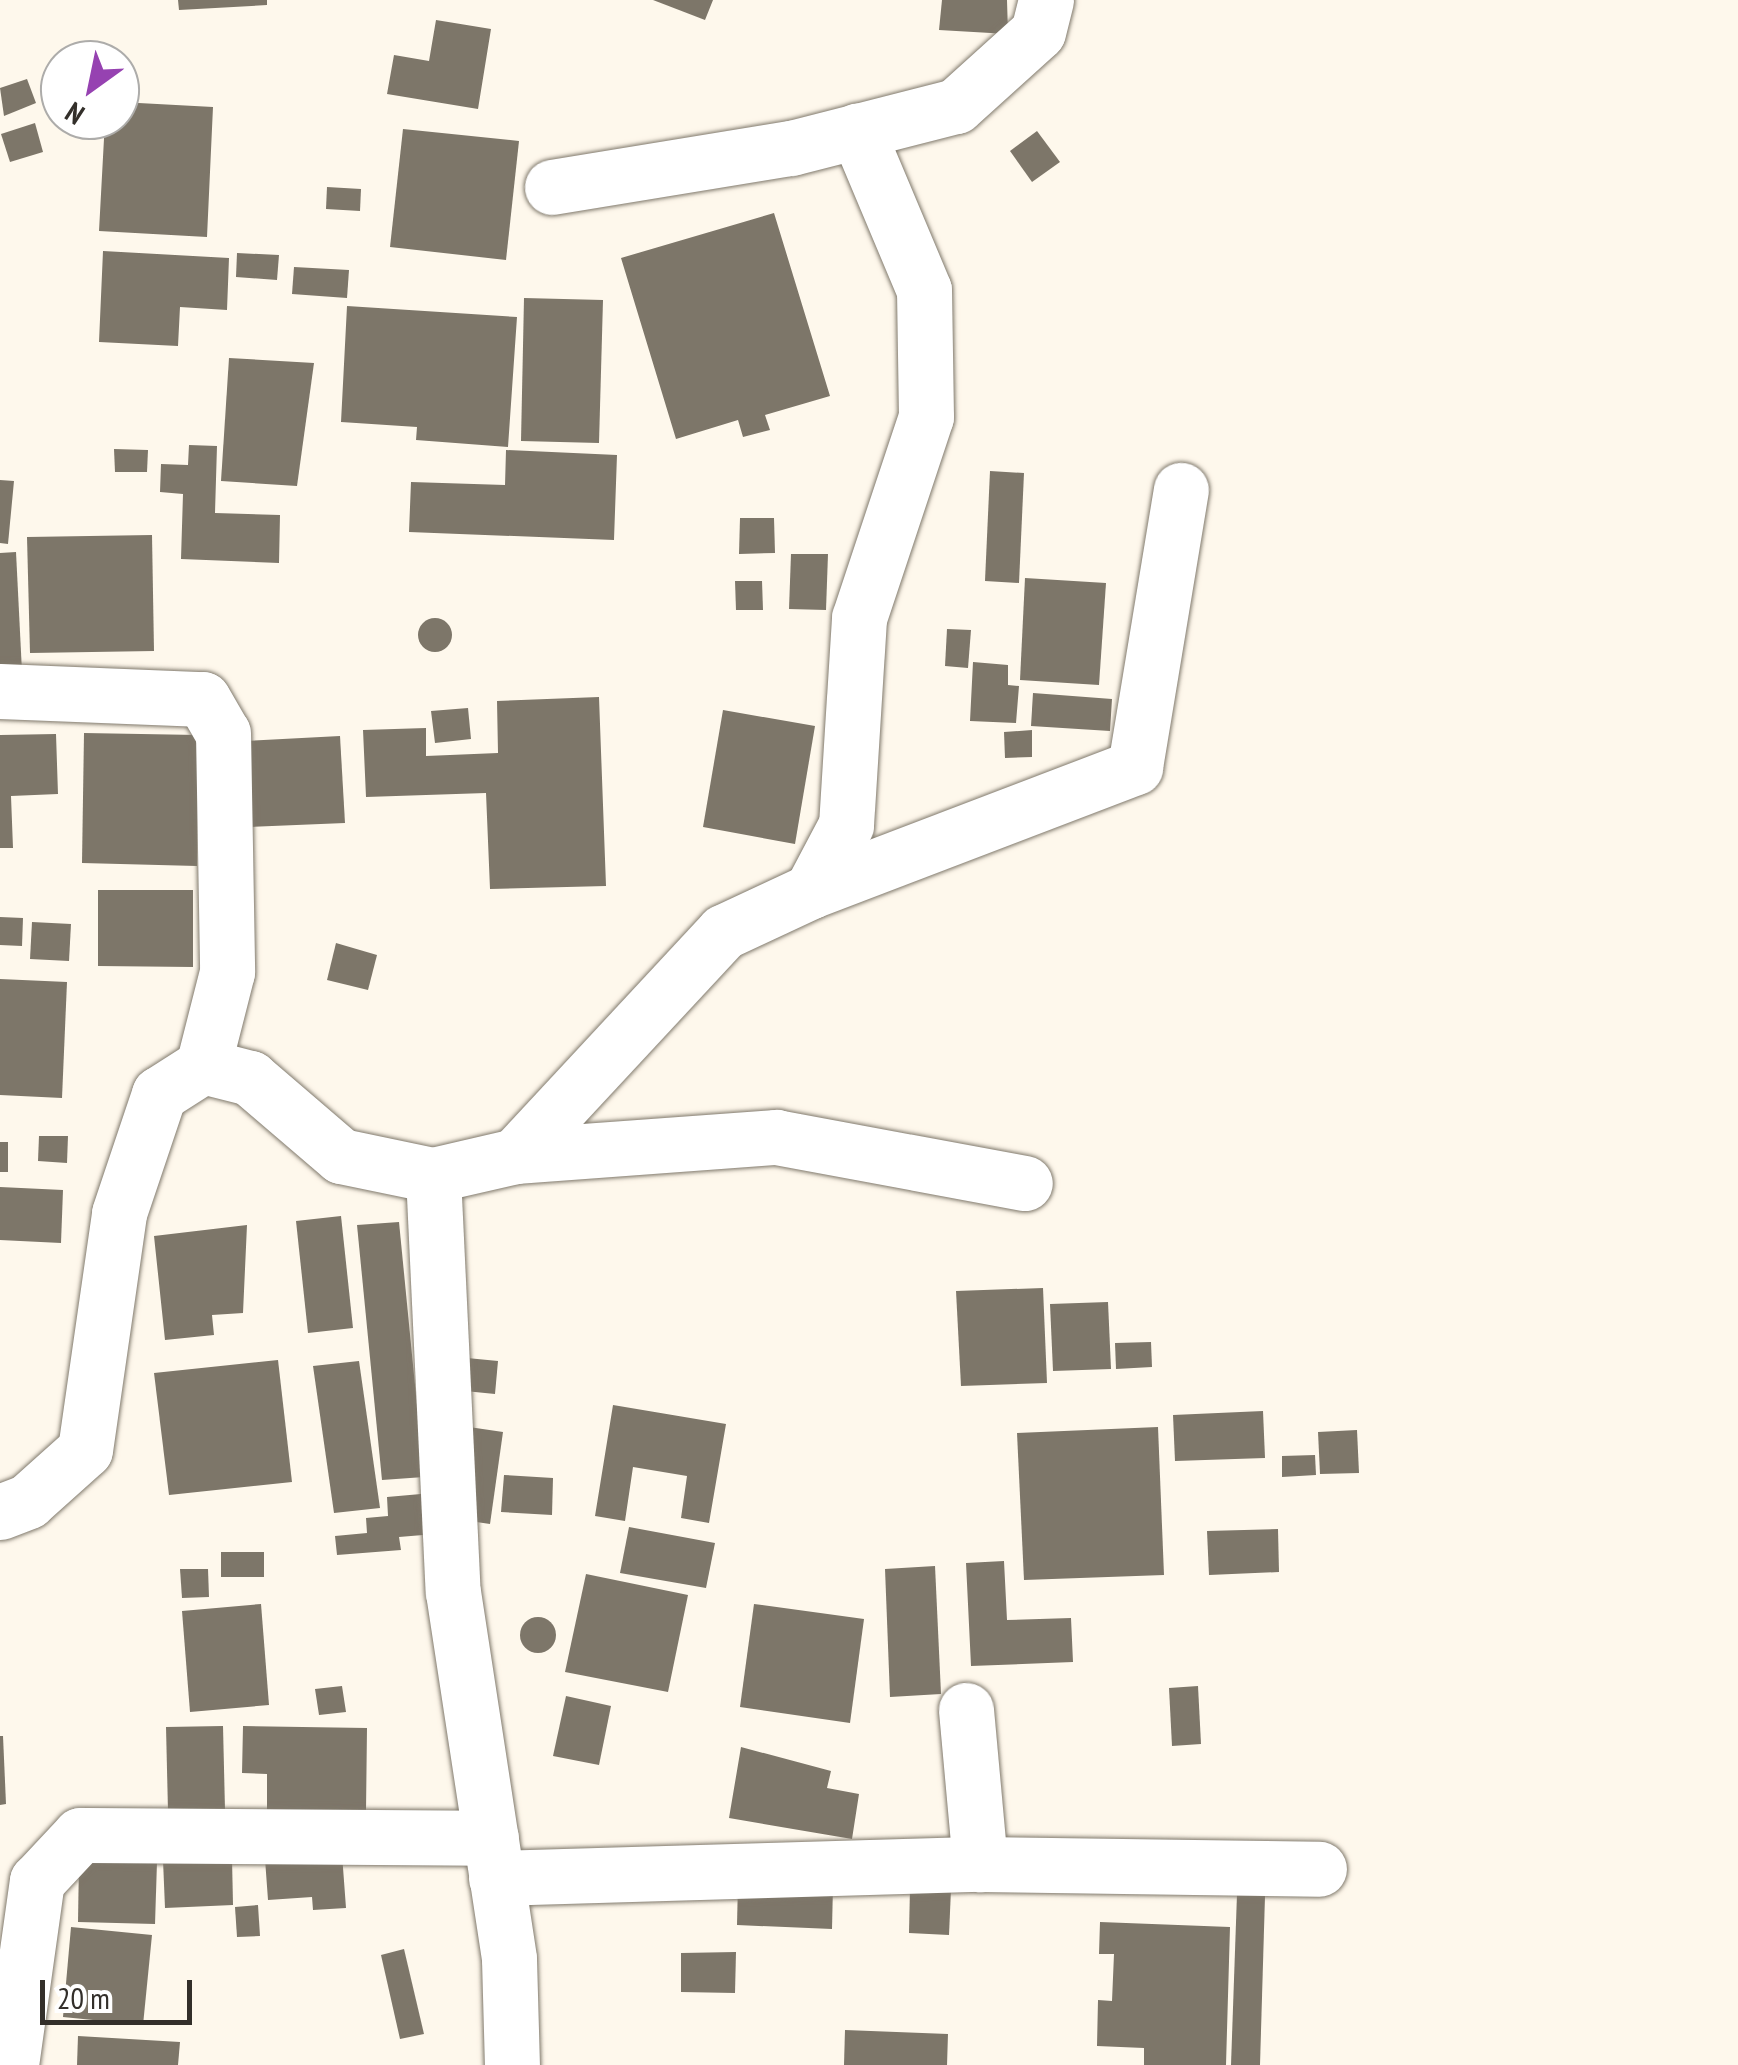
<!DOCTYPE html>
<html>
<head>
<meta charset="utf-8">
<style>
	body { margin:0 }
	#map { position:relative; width:1738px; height:2065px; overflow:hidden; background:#fef8ec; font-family:"PT Sans Narrow",sans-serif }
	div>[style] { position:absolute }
	.building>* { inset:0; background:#7d7669 }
	.round { border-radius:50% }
	.roads { filter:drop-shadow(0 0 2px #80796c) drop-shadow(0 0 2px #80796c) }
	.street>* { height:55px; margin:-27.5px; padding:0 27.5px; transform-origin:27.5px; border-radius:27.5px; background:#fff }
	span { translate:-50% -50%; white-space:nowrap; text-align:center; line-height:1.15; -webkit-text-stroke:10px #fff; paint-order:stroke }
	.north { position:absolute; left:40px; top:40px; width:100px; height:100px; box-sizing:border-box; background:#fff; border:2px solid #adacaa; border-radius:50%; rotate:213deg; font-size:28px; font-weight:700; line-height:40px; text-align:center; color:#332f2a }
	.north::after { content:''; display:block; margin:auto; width:35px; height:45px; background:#9642b1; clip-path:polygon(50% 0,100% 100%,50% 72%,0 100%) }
	.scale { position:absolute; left:40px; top:1980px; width:152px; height:45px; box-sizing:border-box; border:5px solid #332f2a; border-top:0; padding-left:12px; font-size:30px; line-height:35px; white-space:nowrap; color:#332f2a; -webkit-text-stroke:8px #fff; paint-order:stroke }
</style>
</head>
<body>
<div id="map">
	<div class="building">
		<div style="clip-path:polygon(178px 0,267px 0,267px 5px,179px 10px)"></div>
		<div style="clip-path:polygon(653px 0,713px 0,705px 20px)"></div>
		<div style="clip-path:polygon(942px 0,1007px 0,1008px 34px,939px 30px)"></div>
		<div style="clip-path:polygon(436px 20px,491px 29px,478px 109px,387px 94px,394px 55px,429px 61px)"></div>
		<div style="clip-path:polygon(27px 79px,36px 103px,4px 116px,0 88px)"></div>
		<div style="clip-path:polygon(120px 102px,213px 107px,207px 237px,99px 231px,105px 120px,120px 120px)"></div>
		<div style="clip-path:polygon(35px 123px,43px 152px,10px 162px,1px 134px)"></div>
		<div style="clip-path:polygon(403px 129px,519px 141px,506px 260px,390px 247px)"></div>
		<div style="clip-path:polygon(1037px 131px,1060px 162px,1032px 182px,1010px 151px)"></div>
		<div style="clip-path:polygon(327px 187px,361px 189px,360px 211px,326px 209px)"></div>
		<div style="clip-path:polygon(774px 213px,830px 396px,765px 415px,770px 430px,743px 437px,738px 420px,676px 439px,621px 258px)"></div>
		<div style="clip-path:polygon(103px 251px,229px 258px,227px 310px,180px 307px,178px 346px,99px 342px)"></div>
		<div style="clip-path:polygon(237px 253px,279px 255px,277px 280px,236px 277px)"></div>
		<div style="clip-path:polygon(294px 267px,349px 270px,347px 298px,292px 294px)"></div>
		<div style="clip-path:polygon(524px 298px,603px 300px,599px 443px,521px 441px)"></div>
		<div style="clip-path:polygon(347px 306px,517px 317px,508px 447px,416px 440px,417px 427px,341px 422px)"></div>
		<div style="clip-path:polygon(229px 358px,314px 363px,297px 486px,221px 481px)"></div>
		<div style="clip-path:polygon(189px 445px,217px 446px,215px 513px,280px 515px,279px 563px,181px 559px,183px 494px,160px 492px,161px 464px,188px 465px)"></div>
		<div style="clip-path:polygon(114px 449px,148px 450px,147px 472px,115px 472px)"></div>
		<div style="clip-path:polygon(506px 450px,617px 455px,614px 540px,409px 532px,411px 482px,505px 485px)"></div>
		<div style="clip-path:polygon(990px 471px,1024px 473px,1019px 583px,985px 581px)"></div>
		<div style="clip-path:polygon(0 480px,14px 481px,8px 544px,0 543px)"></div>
		<div style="clip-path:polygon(740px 518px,774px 518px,775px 553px,739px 554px)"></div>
		<div style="clip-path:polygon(152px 535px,154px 651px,30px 653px,27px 537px)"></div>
		<div style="clip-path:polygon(16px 552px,22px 672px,0 673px,0 553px)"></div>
		<div style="clip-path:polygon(791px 554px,828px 554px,826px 610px,789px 609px)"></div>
		<div style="clip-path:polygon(1025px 578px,1106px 583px,1099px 685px,1020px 680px)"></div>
		<div style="clip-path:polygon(735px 581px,762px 581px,763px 610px,736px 610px)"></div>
		<div class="round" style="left:418px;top:618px;width:34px;height:34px"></div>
		<div style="clip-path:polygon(947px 629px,971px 630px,968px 668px,945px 666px)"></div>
		<div style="clip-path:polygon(973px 662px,1008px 665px,1008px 685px,1019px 686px,1016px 723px,970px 721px)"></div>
		<div style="clip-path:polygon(1033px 693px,1112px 699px,1110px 731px,1031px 726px)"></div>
		<div style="clip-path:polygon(599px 697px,606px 886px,490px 889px,486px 793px,366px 797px,363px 730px,426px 728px,426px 756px,498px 753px,497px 701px)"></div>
		<div style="clip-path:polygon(468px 708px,471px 739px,435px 743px,431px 711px)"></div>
		<div style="clip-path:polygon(723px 710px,815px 726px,795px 844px,703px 827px)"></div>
		<div style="clip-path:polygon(1032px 730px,1032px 757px,1005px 758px,1004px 732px)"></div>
		<div style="clip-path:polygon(84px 733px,198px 735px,197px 866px,82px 863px)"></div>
		<div style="clip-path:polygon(56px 734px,58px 794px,11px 796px,13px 848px,0 848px,0 735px)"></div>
		<div style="clip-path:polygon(340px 736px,345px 823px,249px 827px,244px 741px)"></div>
		<div style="clip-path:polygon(98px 890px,193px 890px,193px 967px,98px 966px)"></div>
		<div style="clip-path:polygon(0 917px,23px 918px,22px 946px,0 945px)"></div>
		<div style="clip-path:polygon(32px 922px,71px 924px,69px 961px,30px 959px)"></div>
		<div style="clip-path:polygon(336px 943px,377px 955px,368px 990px,327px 980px)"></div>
		<div style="clip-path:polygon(0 979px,67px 982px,62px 1098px,0 1095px)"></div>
		<div style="clip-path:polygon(39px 1136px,68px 1136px,67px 1163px,38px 1161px)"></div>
		<div style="clip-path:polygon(0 1142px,8px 1142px,8px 1172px,0 1172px)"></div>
		<div style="clip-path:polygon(0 1187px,63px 1190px,61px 1243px,0 1240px)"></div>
		<div style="clip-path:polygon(341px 1216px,353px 1328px,308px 1333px,296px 1221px)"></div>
		<div style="clip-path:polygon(399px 1222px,424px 1477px,382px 1480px,357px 1225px)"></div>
		<div style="clip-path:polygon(247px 1225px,243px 1313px,212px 1315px,214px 1335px,165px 1340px,154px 1236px)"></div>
		<div style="clip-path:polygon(1043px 1288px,1047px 1383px,961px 1386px,956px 1291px)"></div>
		<div style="clip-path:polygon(1108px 1302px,1111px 1369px,1053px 1371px,1050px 1304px)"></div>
		<div style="clip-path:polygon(1151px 1342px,1152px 1367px,1116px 1369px,1115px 1343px)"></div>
		<div style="clip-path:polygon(467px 1358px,498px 1361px,495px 1394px,465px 1391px)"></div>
		<div style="clip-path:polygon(278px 1360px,292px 1482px,169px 1495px,154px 1373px)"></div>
		<div style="clip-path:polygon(359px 1361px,380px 1508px,334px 1513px,313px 1366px)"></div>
		<div style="clip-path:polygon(613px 1405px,726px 1424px,709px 1523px,681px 1518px,687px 1476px,633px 1467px,625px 1521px,595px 1516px)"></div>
		<div style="clip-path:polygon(1263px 1411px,1265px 1458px,1175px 1461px,1173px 1415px)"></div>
		<div style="clip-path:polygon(469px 1427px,503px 1432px,490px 1524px,456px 1519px)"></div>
		<div style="clip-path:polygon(1158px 1427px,1164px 1575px,1024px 1580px,1017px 1433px)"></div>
		<div style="clip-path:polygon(1357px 1430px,1359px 1473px,1320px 1474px,1318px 1432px)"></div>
		<div style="clip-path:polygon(1315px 1455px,1316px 1475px,1282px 1477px,1282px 1456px)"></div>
		<div style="clip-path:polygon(504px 1475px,553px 1478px,552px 1515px,501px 1512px)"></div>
		<div style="clip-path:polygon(421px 1494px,423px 1535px,399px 1537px,401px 1550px,337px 1555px,335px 1536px,367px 1533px,366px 1518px,388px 1516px,387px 1497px)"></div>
		<div style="clip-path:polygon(629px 1527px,715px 1543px,706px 1588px,620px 1573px)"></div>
		<div style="clip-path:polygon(1278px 1529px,1279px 1572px,1209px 1575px,1207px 1531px)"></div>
		<div style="clip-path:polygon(221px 1552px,264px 1552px,264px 1577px,221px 1577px)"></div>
		<div style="clip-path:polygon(1004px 1561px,1007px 1620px,1071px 1618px,1073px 1662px,971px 1666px,966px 1563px)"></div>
		<div style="clip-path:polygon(935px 1566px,941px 1694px,890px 1697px,885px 1569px)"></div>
		<div style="clip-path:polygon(180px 1569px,208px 1569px,209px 1597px,182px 1598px)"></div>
		<div style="clip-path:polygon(586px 1574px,688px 1595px,668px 1692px,565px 1672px)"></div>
		<div style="clip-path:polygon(261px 1604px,269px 1705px,190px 1712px,182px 1611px)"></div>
		<div style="clip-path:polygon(754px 1604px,864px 1619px,850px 1723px,740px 1707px)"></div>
		<div class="round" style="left:520px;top:1617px;width:36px;height:36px"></div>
		<div style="clip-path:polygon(342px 1686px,346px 1712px,319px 1715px,315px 1689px)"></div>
		<div style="clip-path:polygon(1198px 1686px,1201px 1744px,1172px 1746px,1169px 1688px)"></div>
		<div style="clip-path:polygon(566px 1696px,611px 1706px,599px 1765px,553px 1756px)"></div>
		<div style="clip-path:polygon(223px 1726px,225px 1810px,168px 1811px,166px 1727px)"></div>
		<div style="clip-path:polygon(243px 1726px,367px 1728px,366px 1812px,267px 1810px,267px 1774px,242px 1773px)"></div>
		<div style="clip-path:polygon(0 1736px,3px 1736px,6px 1804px,0 1805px)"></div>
		<div style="clip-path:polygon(741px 1747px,831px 1771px,827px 1788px,859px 1794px,852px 1839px,729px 1818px)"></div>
		<div style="clip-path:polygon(342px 1854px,346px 1908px,313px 1910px,312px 1897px,268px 1900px,265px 1859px)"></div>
		<div style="clip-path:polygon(232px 1858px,233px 1905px,165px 1908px,163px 1860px)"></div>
		<div style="clip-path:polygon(79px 1860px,157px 1862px,155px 1924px,78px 1922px)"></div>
		<div style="clip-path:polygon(738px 1882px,833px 1885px,832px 1929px,737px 1925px)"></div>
		<div style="clip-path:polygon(910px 1888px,951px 1889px,949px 1935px,909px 1933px)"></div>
		<div style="clip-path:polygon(1237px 1894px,1265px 1896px,1260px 2065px,1231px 2065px)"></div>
		<div style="clip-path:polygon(258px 1905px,260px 1936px,237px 1937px,235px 1907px)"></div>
		<div style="clip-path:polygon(1100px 1922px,1230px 1927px,1226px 2065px,1144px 2065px,1144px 2048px,1097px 2046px,1098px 2000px,1112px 2001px,1114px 1954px,1099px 1954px)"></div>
		<div style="clip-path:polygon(71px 1927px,152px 1935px,143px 2025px,63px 2017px)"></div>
		<div style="clip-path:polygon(404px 1949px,424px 2034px,400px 2039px,381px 1955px)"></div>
		<div style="clip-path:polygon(736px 1952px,735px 1993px,681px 1992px,681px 1953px)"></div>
		<div style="clip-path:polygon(845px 2030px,948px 2034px,947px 2065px,844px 2065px)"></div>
		<div style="clip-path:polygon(78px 2036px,180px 2042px,178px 2065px,77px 2065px)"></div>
	</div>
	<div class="roads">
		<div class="street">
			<div style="left:552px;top:187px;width:242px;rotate:-9.3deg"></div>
			<div style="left:791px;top:148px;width:170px;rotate:-14.3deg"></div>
			<div style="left:956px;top:106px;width:110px;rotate:-42.1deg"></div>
			<div style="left:1038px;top:32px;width:33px;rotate:-76deg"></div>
			<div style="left:0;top:691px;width:203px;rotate:2.3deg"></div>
			<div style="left:203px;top:699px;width:39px;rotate:60deg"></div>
			<div style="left:223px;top:733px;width:239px;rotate:89deg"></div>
			<div style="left:227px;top:972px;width:97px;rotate:104.3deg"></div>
			<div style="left:811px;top:891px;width:347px;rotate:-20.9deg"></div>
			<div style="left:1135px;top:767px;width:281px;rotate:-80.6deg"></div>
			<div style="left:515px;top:1156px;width:262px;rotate:-4.2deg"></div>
			<div style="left:776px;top:1137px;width:253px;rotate:10.5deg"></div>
			<div style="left:433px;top:1175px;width:84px;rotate:-13deg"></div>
			<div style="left:515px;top:1156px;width:306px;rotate:-47.1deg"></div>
			<div style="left:723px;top:932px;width:97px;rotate:-25deg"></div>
			<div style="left:811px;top:891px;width:75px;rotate:-62.1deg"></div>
			<div style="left:846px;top:825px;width:207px;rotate:-86.4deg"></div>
			<div style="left:859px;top:618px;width:212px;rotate:-71.6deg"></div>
			<div style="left:926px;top:417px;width:127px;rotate:-90.9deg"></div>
			<div style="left:924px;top:290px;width:173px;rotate:-112.8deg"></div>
			<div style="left:0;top:1512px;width:30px;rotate:-21deg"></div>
			<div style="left:28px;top:1501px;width:76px;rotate:-41.8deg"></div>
			<div style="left:85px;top:1450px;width:239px;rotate:-81.8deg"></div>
			<div style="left:119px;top:1213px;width:126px;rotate:-71.4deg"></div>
			<div style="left:159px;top:1094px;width:52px;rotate:-32.5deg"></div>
			<div style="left:203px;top:1066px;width:49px;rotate:14.3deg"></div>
			<div style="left:250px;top:1078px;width:120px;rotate:40.6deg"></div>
			<div style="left:341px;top:1156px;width:94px;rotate:11.7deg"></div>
			<div style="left:433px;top:1175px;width:417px;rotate:87.3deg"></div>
			<div style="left:453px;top:1592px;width:371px;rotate:81.3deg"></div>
			<div style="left:509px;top:1959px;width:106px;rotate:88.4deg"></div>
			<div style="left:966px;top:1710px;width:155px;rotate:84.8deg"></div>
			<div style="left:496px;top:1878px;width:484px;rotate:-1.7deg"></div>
			<div style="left:980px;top:1864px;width:339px;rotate:0.8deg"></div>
			<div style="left:11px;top:2065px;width:186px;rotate:-82deg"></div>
			<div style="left:37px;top:1881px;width:63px;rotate:-46.9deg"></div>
			<div style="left:80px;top:1835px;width:411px;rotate:0.4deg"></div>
		</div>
	</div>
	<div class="north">N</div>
	<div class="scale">20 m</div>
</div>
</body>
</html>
